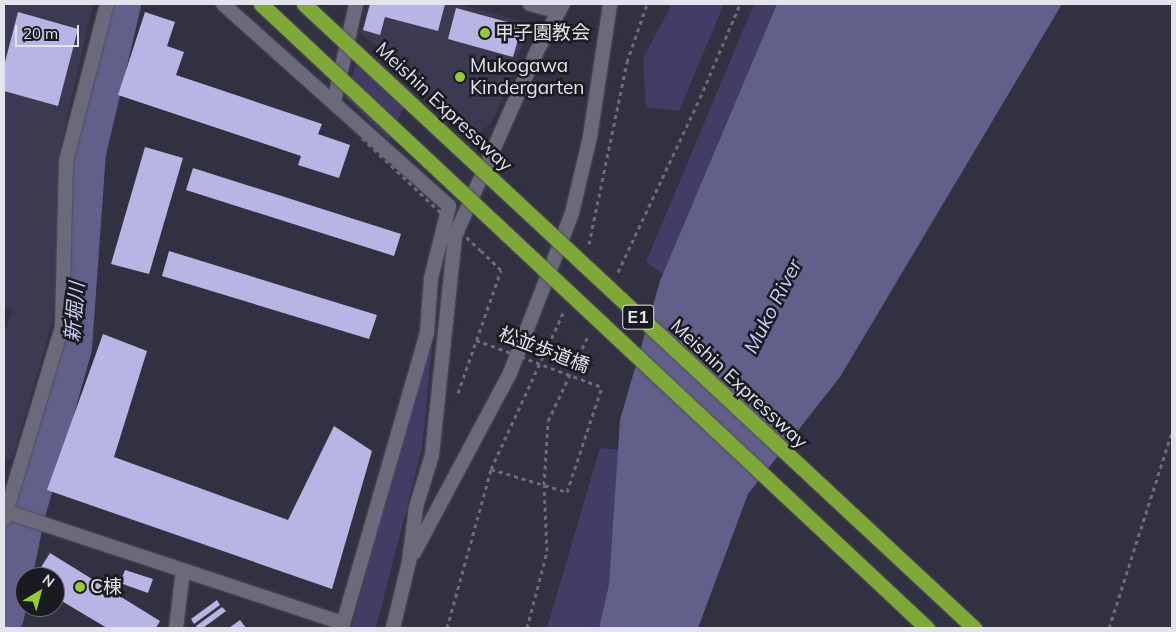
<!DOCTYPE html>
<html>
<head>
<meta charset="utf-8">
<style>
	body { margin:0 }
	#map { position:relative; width:1176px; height:632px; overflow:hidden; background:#323141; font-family:Mulish,"Noto Sans JP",sans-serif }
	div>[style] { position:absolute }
	.built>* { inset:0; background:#3c3a50 }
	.green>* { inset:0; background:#413d65 }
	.water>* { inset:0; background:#625f8a }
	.river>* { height:39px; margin:-19.5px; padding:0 19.5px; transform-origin:19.5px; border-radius:19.5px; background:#625f8a }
	.building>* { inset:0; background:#b8b5e5 }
	.path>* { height:3px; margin-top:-1.5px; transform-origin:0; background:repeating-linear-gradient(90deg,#6c6c7a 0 4px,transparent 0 8px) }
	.roads { filter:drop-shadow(0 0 1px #4e4e5a) drop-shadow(0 0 1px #4e4e5a) }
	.minor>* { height:14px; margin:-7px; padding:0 7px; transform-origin:7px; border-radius:7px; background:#6a6a7b }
	.secondary>* { height:14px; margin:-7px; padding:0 7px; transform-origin:7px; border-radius:7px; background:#6a6a7b }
	.path-bridge>* { height:3px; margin-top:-1.5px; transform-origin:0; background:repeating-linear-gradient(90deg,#6c6c7a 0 4px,transparent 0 8px) }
	.bridges { filter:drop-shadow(0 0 1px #4e4e5a) drop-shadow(0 0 1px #4e4e5a) }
	.motorway-bridge>* { height:15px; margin:-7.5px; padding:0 7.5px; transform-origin:7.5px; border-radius:7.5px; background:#7ea837 }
	.dots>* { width:14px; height:14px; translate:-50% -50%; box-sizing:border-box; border:2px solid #1a1a21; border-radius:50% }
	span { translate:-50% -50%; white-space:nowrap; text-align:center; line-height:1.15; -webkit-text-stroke:5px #1a1a21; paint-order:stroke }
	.shield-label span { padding:1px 4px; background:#1a1a21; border:1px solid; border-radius:4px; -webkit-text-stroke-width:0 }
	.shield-label { font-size:18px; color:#e3e3ed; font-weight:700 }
	.poi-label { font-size:19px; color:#e3e3ed }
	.left { translate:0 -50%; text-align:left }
	.street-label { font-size:19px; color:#e3e3ed }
	.water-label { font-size:20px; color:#cfcdf7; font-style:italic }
	.frame { position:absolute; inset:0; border:5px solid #e3e3ed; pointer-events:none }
	.north { position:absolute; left:15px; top:567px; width:50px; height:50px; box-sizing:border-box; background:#1a1a21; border:1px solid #6a6a73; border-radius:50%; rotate:37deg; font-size:14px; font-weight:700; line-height:20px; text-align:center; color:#e3e3ed }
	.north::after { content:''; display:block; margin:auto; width:18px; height:22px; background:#97cc38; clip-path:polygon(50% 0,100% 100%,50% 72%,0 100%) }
	.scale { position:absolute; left:15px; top:25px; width:64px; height:22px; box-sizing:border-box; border:2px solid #e3e3ed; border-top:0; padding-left:6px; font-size:15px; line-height:18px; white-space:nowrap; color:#e3e3ed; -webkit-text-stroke:4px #1a1a21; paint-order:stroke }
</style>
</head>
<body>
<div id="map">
	<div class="built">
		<div style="clip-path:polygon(4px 4px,93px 4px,61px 146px,53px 320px,12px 460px,4px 458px,4px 334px,12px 312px,4px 307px)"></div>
		<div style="clip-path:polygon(368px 4px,461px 4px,530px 24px,493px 121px,476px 136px,360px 32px)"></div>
	</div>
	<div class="green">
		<div style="clip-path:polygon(672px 4px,724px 4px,679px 111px,646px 107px,643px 58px)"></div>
		<div style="clip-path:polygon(754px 4px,793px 4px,677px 285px,646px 262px)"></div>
		<div style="clip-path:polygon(362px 48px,411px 90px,389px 140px,345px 97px)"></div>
		<div style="clip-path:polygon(432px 347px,422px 448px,376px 628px,351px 628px,428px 349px)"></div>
		<div style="clip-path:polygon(600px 448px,620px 450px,609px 584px,599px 628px,547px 628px)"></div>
	</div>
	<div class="water">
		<div style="clip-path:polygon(777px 4px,1062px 4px,840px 377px,748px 494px,698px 628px,599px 628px,609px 584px,620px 420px,660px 281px)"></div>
	</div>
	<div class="river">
		<div style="left:4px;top:616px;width:104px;rotate:-78.4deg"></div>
		<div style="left:25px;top:514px;width:173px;rotate:-74.3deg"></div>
		<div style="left:72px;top:347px;width:196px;rotate:-85.9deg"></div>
		<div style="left:86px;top:152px;width:152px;rotate:-76.7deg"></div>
	</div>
	<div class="building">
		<div style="clip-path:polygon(370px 4px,445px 4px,438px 31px,385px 17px,380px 35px,363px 30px)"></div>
		<div style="clip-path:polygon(456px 8px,522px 26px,513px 57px,448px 39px)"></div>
		<div style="clip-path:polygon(18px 12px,78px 29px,58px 106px,4px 91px,4px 66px)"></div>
		<div style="clip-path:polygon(145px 12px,175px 22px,167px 46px,184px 52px,176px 75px,322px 124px,318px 134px,350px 145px,339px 178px,298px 165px,301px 156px,118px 95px)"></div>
		<div style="clip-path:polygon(145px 147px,183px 158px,149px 274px,111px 264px)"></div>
		<div style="clip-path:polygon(193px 168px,401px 234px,394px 256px,186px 190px)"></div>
		<div style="clip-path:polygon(169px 251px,377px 315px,369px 339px,162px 276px)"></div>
		<div style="clip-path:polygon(103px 334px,147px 351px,114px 457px,288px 520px,334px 426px,372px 451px,332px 589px,47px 490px)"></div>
		<div style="clip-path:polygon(50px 553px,160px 621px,156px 628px,107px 628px,55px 597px,55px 577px,35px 577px)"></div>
		<div style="clip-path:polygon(125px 570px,153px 579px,148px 593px,120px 583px)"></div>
		<div style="clip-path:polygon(217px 600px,220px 605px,194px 624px,191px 619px)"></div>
		<div style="clip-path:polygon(222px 607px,226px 611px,203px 628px,197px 628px,196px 626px)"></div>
		<div style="clip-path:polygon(240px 620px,246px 628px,229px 628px)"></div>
	</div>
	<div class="path">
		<div style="left:589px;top:244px;width:186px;rotate:-78.2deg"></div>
		<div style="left:627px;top:62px;width:61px;rotate:-71deg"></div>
		<div style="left:618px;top:272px;width:192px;rotate:-64.8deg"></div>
		<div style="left:700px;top:98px;width:102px;rotate:-66.9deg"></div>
		<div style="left:458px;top:393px;width:130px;rotate:-70.7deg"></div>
		<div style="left:501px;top:270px;width:29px;rotate:-136deg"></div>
		<div style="left:491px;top:469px;width:79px;rotate:16.8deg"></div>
		<div style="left:567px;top:492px;width:111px;rotate:-71.6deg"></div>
		<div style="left:447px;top:628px;width:165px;rotate:-74.5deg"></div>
		<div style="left:491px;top:469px;width:174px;rotate:-65.2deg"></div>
		<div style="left:527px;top:628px;width:80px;rotate:-75.4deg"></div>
		<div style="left:547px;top:551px;width:66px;rotate:-92.6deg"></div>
		<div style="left:544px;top:485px;width:64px;rotate:-86.4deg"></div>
		<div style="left:548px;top:421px;width:96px;rotate:-64.8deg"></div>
		<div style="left:1109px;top:628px;width:206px;rotate:-72.2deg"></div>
	</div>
	<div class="roads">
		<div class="minor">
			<div style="left:223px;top:4px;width:303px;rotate:41.8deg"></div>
			<div style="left:449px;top:206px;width:74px;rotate:104deg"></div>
			<div style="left:431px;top:278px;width:55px;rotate:94.2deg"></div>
			<div style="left:427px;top:333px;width:307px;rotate:106.1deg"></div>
			<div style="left:530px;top:4px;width:28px;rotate:15deg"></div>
			<div style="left:334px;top:102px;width:100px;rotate:-77.3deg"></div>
			<div style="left:4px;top:511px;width:357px;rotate:18.3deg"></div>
			<div style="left:4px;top:519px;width:201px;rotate:-73.2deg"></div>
			<div style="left:62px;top:327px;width:166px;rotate:-88.6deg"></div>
			<div style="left:66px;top:161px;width:162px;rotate:-75.4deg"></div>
			<div style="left:176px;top:628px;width:58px;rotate:-83.1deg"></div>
		</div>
		<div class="secondary">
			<div style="left:414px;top:553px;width:204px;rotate:-61.9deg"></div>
			<div style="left:510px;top:373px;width:172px;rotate:-68.8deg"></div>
			<div style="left:572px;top:213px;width:78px;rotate:-76.7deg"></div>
			<div style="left:590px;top:137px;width:134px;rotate:-81.4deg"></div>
			<div style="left:393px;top:628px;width:68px;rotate:-76.4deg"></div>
			<div style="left:409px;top:562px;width:55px;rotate:-82.7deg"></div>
			<div style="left:416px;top:507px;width:54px;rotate:-72.9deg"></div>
			<div style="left:432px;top:455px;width:220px;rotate:-84deg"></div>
			<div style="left:455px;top:236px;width:205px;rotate:-66.1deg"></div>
			<div style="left:538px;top:49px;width:51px;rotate:-60.9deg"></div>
		</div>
	</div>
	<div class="path-bridge">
		<div style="left:362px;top:138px;width:163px;rotate:43.5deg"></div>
		<div style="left:476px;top:340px;width:134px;rotate:20.5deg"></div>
	</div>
	<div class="bridges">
		<div class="motorway-bridge">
			<div style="left:261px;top:4px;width:913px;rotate:43.14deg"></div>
			<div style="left:304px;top:4px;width:916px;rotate:42.96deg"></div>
		</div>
	</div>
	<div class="dots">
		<div style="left:485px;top:33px;background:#97cc38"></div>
		<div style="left:460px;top:77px;background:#97cc38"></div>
		<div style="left:80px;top:587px;background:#97cc38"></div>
	</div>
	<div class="shield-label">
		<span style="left:638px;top:317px">E1</span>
	</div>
	<div class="poi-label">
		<span class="left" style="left:495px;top:33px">甲子園教会</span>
		<span class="left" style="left:470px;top:77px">Mukogawa<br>Kindergarten</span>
		<span class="left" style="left:90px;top:587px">C棟</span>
	</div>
	<div class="street-label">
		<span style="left:444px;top:107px;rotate:43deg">Meishin Expressway</span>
		<span style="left:544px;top:350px;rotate:21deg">松並歩道橋</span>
		<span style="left:739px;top:384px;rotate:43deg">Meishin Expressway</span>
	</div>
	<div class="water-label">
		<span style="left:772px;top:306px;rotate:-63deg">Muko River</span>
		<span style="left:74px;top:312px;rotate:-85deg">新堀川</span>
	</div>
	<div class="frame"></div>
	<div class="north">N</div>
	<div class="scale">20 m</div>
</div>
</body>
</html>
